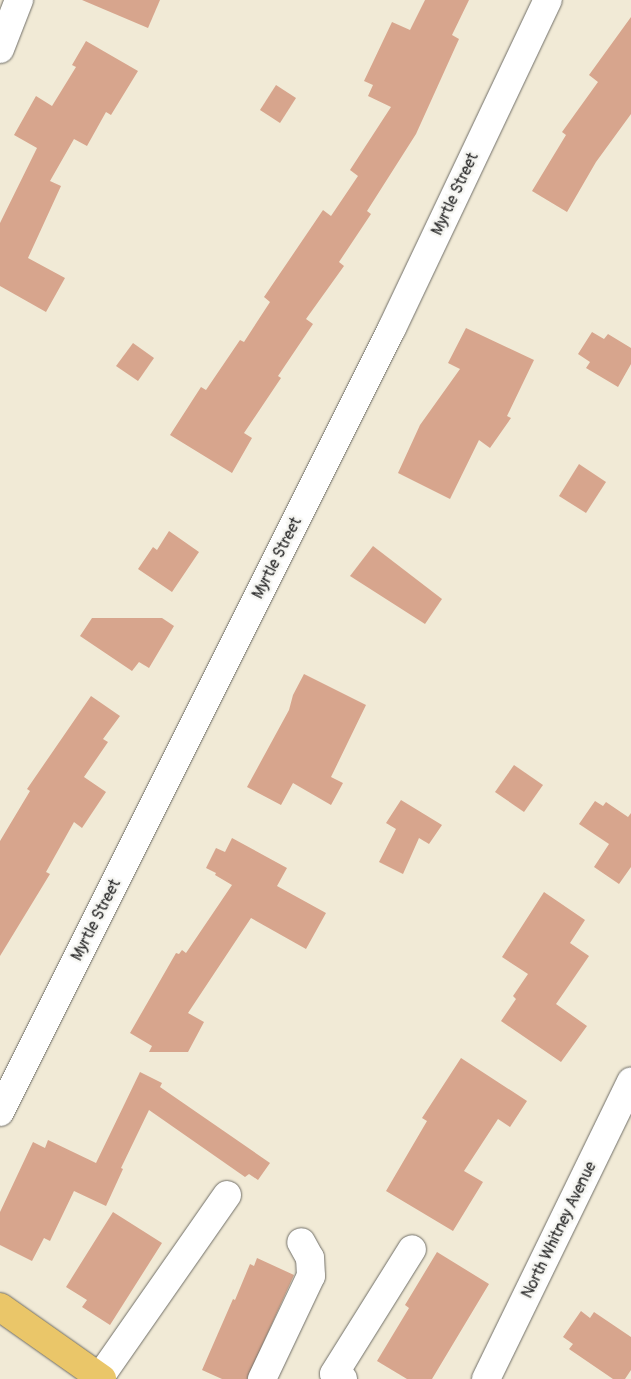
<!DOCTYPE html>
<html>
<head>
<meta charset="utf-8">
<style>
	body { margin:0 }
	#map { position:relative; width:631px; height:1379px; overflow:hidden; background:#f1ead6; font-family:Pangolin,sans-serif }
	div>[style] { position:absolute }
	.building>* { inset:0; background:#d7a58d }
	.roads { filter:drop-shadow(0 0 1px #706e67) drop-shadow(0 0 1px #706e67) }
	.minor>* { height:28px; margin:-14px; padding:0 14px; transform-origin:14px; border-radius:14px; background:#fff }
	.major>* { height:28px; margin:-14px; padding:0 14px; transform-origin:14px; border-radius:14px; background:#eac669 }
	span { translate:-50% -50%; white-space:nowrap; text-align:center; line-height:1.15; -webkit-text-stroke:5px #f6f6f2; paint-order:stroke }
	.street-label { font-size:16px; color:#2b2b2b }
</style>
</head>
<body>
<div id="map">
	<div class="building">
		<div style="clip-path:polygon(82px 0,160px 0,148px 28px)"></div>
		<div style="clip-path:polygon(425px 0,469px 0,452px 35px,459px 39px,416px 134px,367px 211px,371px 214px,339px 262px,344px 266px,306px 319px,313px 324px,278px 376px,281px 378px,244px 433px,252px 438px,232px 473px,170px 435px,201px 387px,206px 390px,240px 340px,244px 342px,270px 302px,264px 297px,323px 210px,331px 216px,358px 176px,350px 170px,391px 107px,368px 96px,373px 85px,364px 81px,392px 22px,410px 30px)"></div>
		<div style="clip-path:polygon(631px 17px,631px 114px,596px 162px,567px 212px,532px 191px,566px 135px,562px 132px,598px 82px,589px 75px)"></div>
		<div style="clip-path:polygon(86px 41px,138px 71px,111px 115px,106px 112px,87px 146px,74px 139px,50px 181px,61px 186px,28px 258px,65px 278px,46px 312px,0 286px,0 223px,37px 148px,14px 135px,36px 96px,52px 106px,76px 67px,72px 65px)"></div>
		<div style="clip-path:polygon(276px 85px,296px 98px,280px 123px,260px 110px)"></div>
		<div style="clip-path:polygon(466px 328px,534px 360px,507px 416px,511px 418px,490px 448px,479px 440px,450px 499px,398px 473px,420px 425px,460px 369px,448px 363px)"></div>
		<div style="clip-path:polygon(592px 332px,604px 339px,608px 334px,631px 348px,631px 364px,618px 387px,586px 368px,590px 362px,578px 354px)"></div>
		<div style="clip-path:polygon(133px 343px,154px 358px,138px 381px,116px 366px)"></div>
		<div style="clip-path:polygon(579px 464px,606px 482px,586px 513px,559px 496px)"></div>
		<div style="clip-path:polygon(169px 531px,199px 552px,172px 592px,138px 569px,153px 547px,157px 550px)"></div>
		<div style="clip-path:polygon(373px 546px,442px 599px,425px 624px,350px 576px)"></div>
		<div style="clip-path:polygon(92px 618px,162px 618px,174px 626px,149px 668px,139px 662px,132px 671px,80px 636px)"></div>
		<div style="clip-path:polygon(304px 674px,366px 705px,331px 777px,343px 783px,331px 805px,293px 783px,281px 805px,247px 787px,289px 710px,293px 695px)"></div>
		<div style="clip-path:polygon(91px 696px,120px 716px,103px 739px,108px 742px,84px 777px,106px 792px,82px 828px,74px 822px,46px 872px,50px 874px,0 956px,0 841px,30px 791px,27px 789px)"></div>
		<div style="clip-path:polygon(514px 765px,543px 785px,524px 812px,495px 792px)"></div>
		<div style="clip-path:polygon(401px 800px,442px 825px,429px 844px,419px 838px,403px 874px,379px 862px,396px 829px,386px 823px)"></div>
		<div style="clip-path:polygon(595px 801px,603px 806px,606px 802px,628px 817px,631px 813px,631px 867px,619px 884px,594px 867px,609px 844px,579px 824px)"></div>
		<div style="clip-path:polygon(232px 838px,287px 868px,277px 886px,326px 913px,306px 949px,251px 918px,188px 1013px,204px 1022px,188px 1052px,149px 1052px,152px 1046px,130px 1033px,176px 953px,179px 954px,182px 950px,186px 953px,232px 885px,215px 875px,216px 873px,206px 868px,216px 848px,225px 852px)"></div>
		<div style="clip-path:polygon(544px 892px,585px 920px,570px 943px,589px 956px,556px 1004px,587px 1026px,561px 1062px,501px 1021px,516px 999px,513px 996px,528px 974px,502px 957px)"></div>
		<div style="clip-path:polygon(461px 1058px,527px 1101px,510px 1127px,498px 1119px,464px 1171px,483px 1182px,453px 1231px,386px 1191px,427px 1121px,422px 1118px)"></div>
		<div style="clip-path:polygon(140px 1072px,162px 1083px,160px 1087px,270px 1163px,258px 1180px,249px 1174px,245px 1177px,149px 1110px,121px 1168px,123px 1169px,106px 1206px,74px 1191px,50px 1241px,44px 1238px,32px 1261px,0 1245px,0 1212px,33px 1142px,45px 1148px,48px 1140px,96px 1163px)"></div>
		<div style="clip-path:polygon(113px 1212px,162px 1243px,110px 1325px,82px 1307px,87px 1300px,66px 1287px)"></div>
		<div style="clip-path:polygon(437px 1252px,489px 1284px,432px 1379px,407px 1379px,377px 1361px,409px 1308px,405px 1305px)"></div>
		<div style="clip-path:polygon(257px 1258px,294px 1275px,247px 1379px,222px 1379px,202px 1370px,233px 1299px,235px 1300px,250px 1264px,254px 1266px)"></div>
		<div style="clip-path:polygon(581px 1311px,590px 1318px,594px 1312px,631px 1337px,631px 1370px,625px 1379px,613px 1379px,569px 1349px,573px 1344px,563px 1337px)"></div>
	</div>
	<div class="roads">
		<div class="minor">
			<div style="left:0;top:49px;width:53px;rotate:-68.8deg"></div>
			<div style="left:0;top:1112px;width:877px;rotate:-63.43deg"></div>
			<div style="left:392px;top:328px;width:363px;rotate:-64.6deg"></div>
			<div style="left:100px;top:1377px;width:222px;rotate:-55.1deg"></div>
			<div style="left:262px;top:1379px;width:114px;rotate:-64.6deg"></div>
			<div style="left:311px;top:1276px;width:18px;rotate:-93deg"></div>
			<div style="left:310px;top:1258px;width:18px;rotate:-119deg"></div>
			<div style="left:343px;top:1379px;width:10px;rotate:-151deg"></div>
			<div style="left:334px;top:1374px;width:147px;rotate:-58deg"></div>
			<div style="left:486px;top:1379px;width:331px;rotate:-64deg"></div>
		</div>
		<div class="major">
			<div style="left:0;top:1307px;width:125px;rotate:35.2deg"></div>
		</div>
	</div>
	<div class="street-label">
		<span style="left:455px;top:194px;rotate:-65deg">Myrtle Street</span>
		<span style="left:277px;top:558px;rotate:-63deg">Myrtle Street</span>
		<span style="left:96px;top:920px;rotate:-63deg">Myrtle Street</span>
		<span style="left:559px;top:1230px;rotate:-64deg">North Whitney Avenue</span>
	</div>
</div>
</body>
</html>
